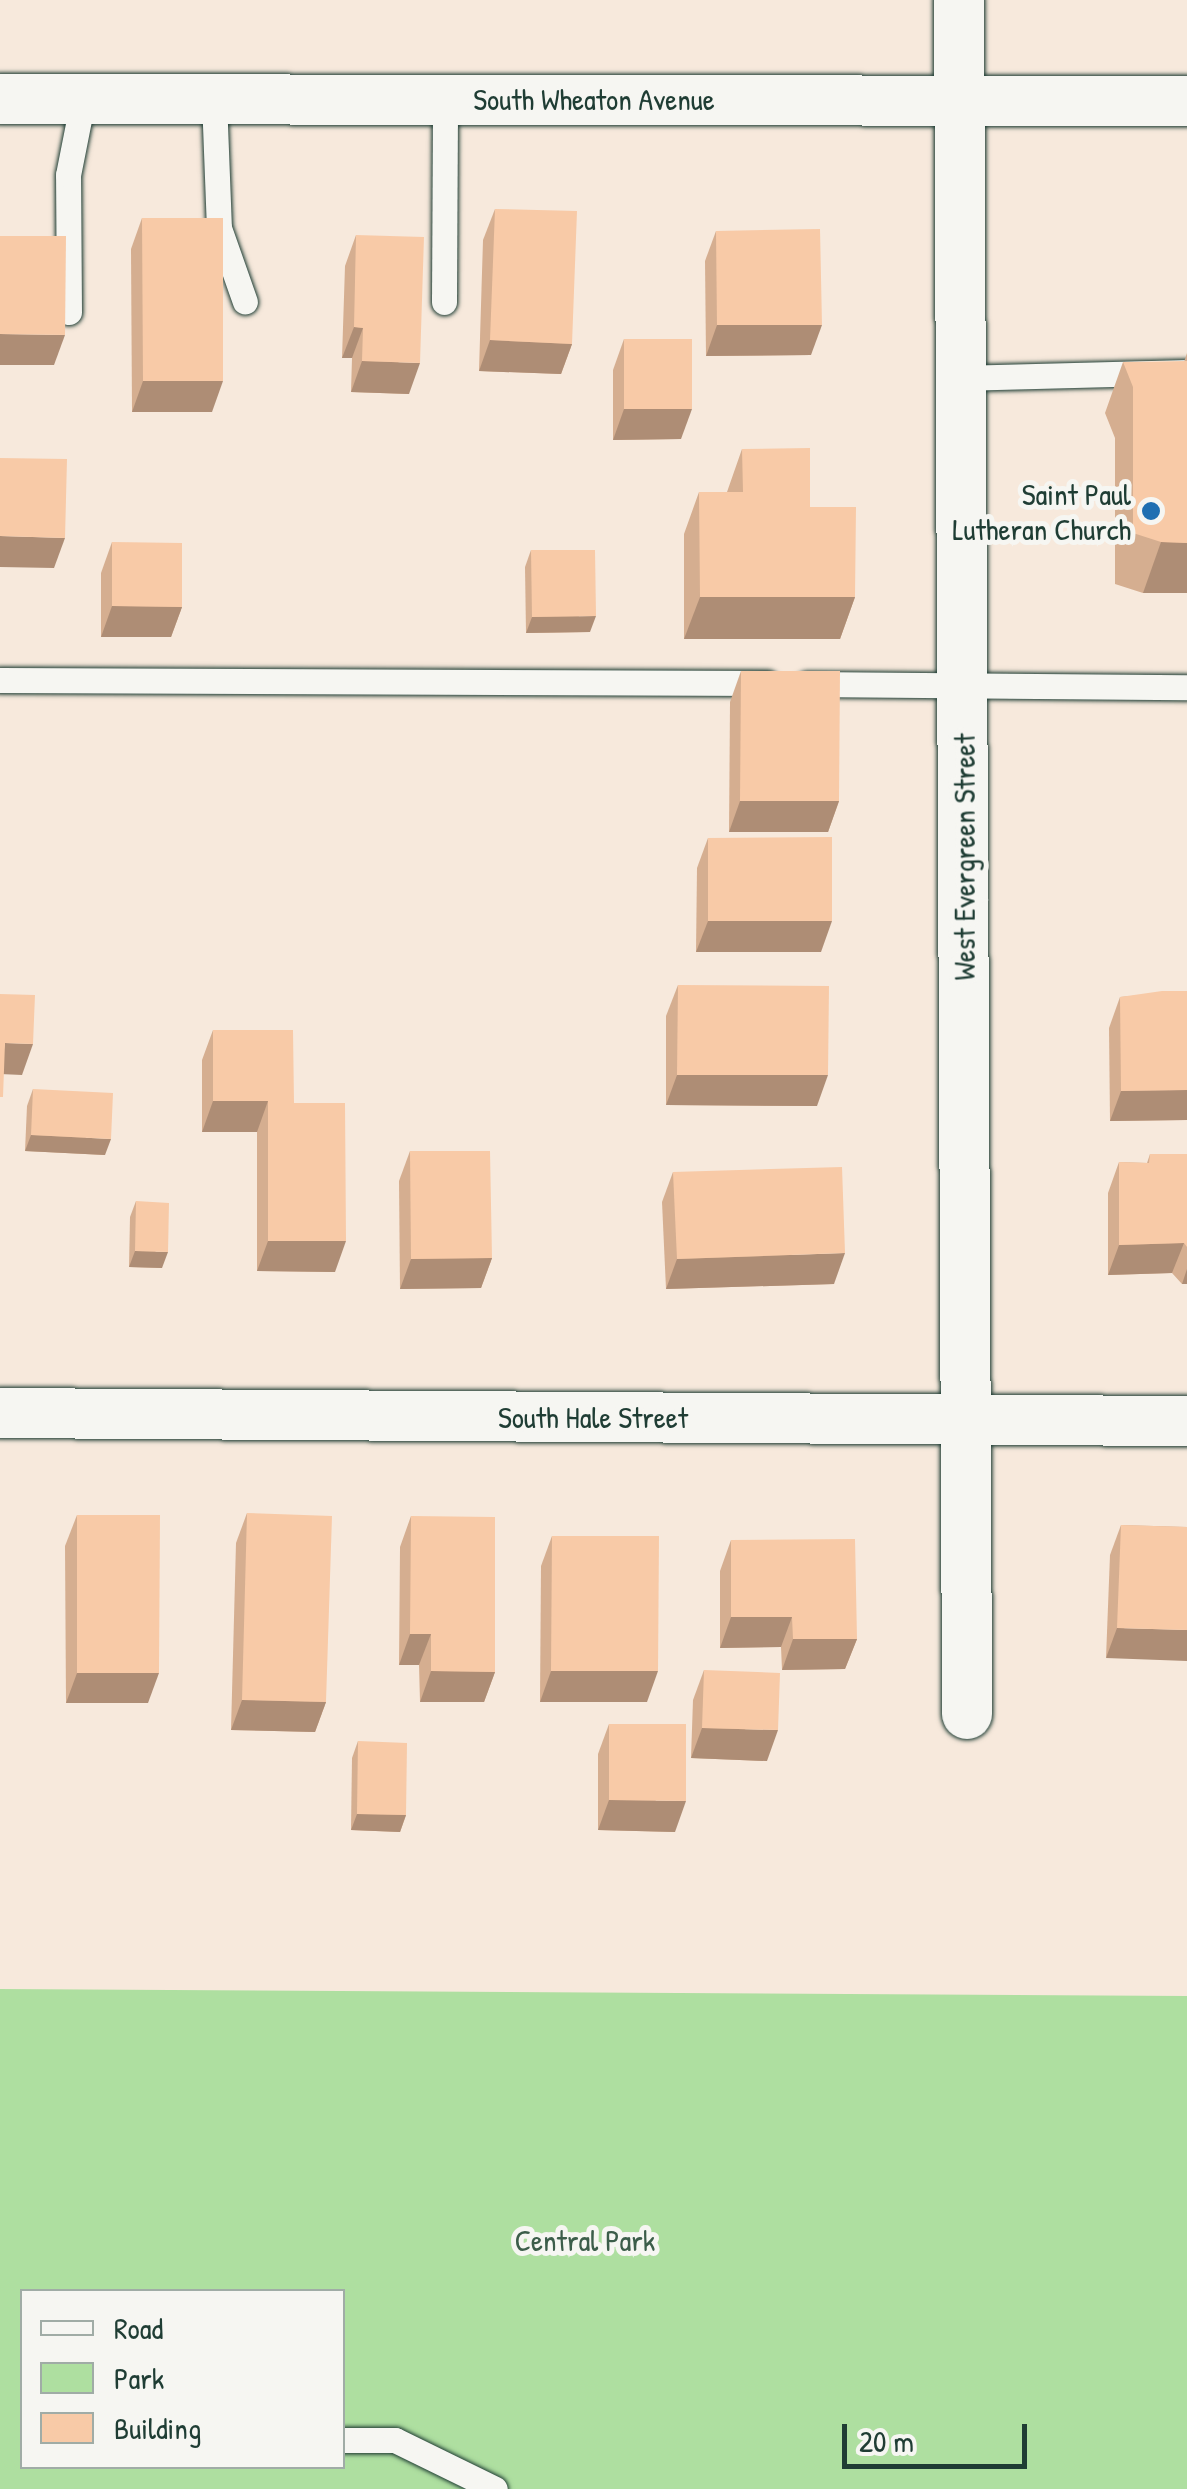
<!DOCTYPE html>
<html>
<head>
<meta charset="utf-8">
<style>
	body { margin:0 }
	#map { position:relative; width:1187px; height:2489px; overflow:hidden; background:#f7e9dc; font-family:"Patrick Hand",sans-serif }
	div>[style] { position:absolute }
	.green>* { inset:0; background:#aedfa0 }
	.roads { filter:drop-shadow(0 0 2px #1f3d34) drop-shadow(0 0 2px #1f3d34) }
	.service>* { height:25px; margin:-12.5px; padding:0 12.5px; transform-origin:12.5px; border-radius:12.5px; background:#f6f6f2 }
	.minor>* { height:50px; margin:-25px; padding:0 25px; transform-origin:25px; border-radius:25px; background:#f6f6f2 }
	.wall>* { inset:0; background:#d5ae90 }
	.shaded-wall>* { inset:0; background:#ae8d75 }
	.building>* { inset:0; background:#f8caa7 }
	.dots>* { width:28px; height:28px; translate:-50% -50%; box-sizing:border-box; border:5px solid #f6f6f2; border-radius:50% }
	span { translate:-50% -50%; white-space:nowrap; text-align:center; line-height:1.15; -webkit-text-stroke:10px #f6f6f2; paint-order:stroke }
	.street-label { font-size:30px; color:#1f3d34 }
	.poi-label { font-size:30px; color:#1f3d34 }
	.right { translate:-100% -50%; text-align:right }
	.park-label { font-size:30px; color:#3c5d4a }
	.legend { position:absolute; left:20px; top:2289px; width:325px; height:180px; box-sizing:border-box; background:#f6f6f2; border:2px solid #a0aca6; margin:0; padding:12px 18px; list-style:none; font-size:30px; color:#1f3d34 }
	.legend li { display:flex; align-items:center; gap:20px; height:50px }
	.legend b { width:50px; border:2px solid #a0aca6 }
	.scale { position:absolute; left:842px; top:2424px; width:185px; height:45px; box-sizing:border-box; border:5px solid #1f3d34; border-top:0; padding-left:12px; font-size:30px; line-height:35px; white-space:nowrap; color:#1f3d34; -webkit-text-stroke:8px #f6f6f2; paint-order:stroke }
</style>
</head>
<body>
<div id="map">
	<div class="green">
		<div style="clip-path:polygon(evenodd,0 1989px,1187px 1996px,1187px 2489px,0 2489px,0 1989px,22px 2292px,342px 2292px,342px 2466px,22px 2466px,22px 2292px)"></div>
	</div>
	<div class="roads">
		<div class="service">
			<div style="left:214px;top:99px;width:129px;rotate:87.8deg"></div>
			<div style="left:219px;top:228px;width:78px;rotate:70.6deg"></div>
			<div style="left:444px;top:302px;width:203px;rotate:-89.7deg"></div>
			<div style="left:69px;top:312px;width:137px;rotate:-90.4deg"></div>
			<div style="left:68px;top:175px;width:77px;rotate:-78.8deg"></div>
			<div style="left:961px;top:378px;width:226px;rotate:-1.5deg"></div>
			<div style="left:0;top:680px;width:767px;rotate:0.22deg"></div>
			<div style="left:807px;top:684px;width:380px;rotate:0.5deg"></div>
			<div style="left:342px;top:2440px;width:53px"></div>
			<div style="left:395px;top:2440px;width:111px;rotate:26.1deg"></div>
		</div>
		<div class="minor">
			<div style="left:959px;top:0;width:1714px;rotate:89.73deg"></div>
			<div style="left:0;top:99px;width:1187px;rotate:0.1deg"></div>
			<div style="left:0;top:1413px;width:1187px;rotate:0.39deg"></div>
		</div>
	</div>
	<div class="wall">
		<div style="clip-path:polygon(495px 209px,572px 344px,561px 374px,479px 371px,483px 240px)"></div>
		<div style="clip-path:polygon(142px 218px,212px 412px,132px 412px,131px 249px)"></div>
		<div style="clip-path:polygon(716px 231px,811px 355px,706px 356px,705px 261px)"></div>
		<div style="clip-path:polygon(356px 235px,409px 394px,351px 392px,352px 358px,342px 358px,345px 266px)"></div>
		<div style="clip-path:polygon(624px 339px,681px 439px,613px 440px,613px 370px)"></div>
		<div style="clip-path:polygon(1187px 353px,1187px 593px,1143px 593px,1115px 584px,1115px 438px,1105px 413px,1123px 362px,1184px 362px)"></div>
		<div style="clip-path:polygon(742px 449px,810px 507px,855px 597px,840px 639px,684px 639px,684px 534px,699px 492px,727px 492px)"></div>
		<div style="clip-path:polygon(112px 542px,182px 607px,171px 637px,101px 637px,101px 573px)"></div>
		<div style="clip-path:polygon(531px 550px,590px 632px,526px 633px,525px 567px)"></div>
		<div style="clip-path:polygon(741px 671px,839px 801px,828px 832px,729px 832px,730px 702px)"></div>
		<div style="clip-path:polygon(708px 838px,821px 952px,696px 952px,697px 868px)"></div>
		<div style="clip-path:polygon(678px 985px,817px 1106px,666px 1105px,666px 1016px)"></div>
		<div style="clip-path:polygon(1187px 991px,1187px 1120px,1110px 1121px,1109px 1028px,1120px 997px)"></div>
		<div style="clip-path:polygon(213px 1030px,294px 1103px,335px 1272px,257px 1271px,257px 1132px,202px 1132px,202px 1060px)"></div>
		<div style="clip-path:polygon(33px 1089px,105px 1155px,25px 1151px,27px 1106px)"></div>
		<div style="clip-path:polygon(410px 1151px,492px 1258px,481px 1288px,400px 1289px,399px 1181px)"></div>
		<div style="clip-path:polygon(1150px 1154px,1187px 1154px,1187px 1284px,1182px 1284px,1172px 1273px,1108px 1275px,1108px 1193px,1119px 1162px,1147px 1163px)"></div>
		<div style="clip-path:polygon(673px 1172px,834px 1284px,666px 1289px,662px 1202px)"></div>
		<div style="clip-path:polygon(136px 1201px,162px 1268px,129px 1267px,130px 1217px)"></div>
		<div style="clip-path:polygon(247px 1513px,326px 1702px,315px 1732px,231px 1730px,236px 1543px)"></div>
		<div style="clip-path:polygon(77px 1515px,148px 1703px,66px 1703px,65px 1546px)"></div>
		<div style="clip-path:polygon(411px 1516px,495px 1672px,484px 1702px,420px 1702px,419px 1665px,399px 1665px,400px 1547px)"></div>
		<div style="clip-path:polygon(1121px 1525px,1187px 1527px,1106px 1658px,1110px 1555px)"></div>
		<div style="clip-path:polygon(552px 1536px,647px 1702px,540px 1702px,541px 1566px)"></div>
		<div style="clip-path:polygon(731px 1540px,857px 1639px,845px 1669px,782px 1670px,781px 1647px,720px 1648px,720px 1571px)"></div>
		<div style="clip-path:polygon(704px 1670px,767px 1761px,691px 1758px,693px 1700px)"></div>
		<div style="clip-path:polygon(609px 1724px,675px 1832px,598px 1830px,598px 1754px)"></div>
		<div style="clip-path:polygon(358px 1741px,406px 1815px,400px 1832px,351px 1830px,352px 1758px)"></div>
	</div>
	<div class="shaded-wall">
		<div style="clip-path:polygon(717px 325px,822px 325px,811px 355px,706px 356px)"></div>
		<div style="clip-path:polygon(354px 327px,363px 328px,352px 358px,342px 358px)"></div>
		<div style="clip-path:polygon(0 334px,65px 335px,54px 365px,0 365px)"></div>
		<div style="clip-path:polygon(490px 340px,572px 344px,561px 374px,479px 371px)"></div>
		<div style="clip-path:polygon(362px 361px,420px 363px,409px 394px,351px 392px)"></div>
		<div style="clip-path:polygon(143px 381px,223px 381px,212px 412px,132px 412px)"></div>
		<div style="clip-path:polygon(624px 409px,692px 409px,681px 439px,613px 440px)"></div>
		<div style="clip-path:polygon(0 536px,65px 538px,54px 568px,0 567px)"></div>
		<div style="clip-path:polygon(1161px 542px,1187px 543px,1187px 593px,1143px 593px)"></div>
		<div style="clip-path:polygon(700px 597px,855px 597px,840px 639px,684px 639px)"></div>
		<div style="clip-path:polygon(112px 606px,182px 607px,171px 637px,101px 637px)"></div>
		<div style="clip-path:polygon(596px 616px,590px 632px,526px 633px,532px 617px)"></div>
		<div style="clip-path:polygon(740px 801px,839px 801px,828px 832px,729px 832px)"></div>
		<div style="clip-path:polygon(708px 921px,832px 921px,821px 952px,696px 952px)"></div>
		<div style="clip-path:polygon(5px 1043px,33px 1044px,22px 1075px,0 1074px)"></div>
		<div style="clip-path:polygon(677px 1075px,828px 1075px,817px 1106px,666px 1105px)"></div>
		<div style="clip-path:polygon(1187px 1090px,1187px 1120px,1110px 1121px,1121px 1091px)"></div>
		<div style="clip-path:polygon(213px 1101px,268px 1101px,257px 1132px,202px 1132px)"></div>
		<div style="clip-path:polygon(31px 1135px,111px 1139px,105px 1155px,25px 1151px)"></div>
		<div style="clip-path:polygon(268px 1241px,346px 1241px,335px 1272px,257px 1271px)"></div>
		<div style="clip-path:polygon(1184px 1243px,1172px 1273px,1108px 1275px,1119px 1245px)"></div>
		<div style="clip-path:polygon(135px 1251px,168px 1252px,162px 1268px,129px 1267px)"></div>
		<div style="clip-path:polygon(845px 1253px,834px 1284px,666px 1289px,677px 1259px)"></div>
		<div style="clip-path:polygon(492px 1258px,481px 1288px,400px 1289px,411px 1259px)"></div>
		<div style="clip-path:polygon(1187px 1269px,1187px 1284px,1182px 1284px)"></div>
		<div style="clip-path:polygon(731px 1617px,792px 1617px,781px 1647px,720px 1648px)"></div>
		<div style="clip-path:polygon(1117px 1628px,1187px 1630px,1187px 1661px,1106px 1658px)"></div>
		<div style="clip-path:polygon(410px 1634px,431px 1634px,419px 1665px,399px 1665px)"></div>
		<div style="clip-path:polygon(793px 1639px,857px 1639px,845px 1669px,782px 1670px)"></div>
		<div style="clip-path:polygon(431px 1671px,495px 1672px,484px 1702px,420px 1702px)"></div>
		<div style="clip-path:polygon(551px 1671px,658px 1671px,647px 1702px,540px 1702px)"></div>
		<div style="clip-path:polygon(77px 1673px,159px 1673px,148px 1703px,66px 1703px)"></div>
		<div style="clip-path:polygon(242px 1700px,326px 1702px,315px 1732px,231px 1730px)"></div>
		<div style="clip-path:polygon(702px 1728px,778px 1730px,767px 1761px,691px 1758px)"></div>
		<div style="clip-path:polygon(609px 1800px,686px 1801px,675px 1832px,598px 1830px)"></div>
		<div style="clip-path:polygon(357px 1814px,406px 1815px,400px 1832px,351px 1830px)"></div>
	</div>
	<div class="building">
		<div style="clip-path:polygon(495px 209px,577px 211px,572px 344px,490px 340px)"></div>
		<div style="clip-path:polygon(142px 218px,223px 218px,223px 381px,143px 381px)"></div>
		<div style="clip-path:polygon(820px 229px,822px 325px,717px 325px,716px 231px)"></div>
		<div style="clip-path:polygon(356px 235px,424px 237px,420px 363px,362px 361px,363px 328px,354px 327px)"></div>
		<div style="clip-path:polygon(0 236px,66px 236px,65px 335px,0 334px)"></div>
		<div style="clip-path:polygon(624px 339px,692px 339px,692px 409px,624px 409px)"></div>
		<div style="clip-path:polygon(1187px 361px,1187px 543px,1161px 542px,1133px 533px,1133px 387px,1123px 362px)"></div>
		<div style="clip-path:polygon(810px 448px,810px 507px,856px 507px,855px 597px,700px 597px,699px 492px,743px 492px,742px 449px)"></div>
		<div style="clip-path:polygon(0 458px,67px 459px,65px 538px,0 536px)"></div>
		<div style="clip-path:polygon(112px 542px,182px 543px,182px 607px,112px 606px)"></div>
		<div style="clip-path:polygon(531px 550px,595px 550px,596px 616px,532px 617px)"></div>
		<div style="clip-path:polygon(741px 671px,840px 671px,839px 801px,740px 801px)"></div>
		<div style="clip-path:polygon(832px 837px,832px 921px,708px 921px,708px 838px)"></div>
		<div style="clip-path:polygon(678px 985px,829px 986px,828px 1075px,677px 1075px)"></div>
		<div style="clip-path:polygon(1162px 991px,1187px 991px,1187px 1090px,1121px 1091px,1120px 997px)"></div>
		<div style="clip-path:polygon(0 994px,35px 995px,33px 1044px,5px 1043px,3px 1097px,0 1097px)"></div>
		<div style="clip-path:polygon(213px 1030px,293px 1030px,294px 1103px,345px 1103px,346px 1241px,268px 1241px,268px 1101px,213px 1101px)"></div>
		<div style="clip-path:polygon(33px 1089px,113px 1093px,111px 1139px,31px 1135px)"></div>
		<div style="clip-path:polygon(410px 1151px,490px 1151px,492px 1258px,411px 1259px)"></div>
		<div style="clip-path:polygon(1150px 1154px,1187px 1154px,1187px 1247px,1184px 1243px,1119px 1245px,1119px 1162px,1149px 1163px)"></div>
		<div style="clip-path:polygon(842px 1167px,845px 1253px,677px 1259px,673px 1172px)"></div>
		<div style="clip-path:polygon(136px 1201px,169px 1203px,168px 1252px,135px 1251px)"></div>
		<div style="clip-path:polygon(247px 1513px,332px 1516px,326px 1702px,242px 1700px)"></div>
		<div style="clip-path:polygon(77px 1515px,160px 1515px,159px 1673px,77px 1673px)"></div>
		<div style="clip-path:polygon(411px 1516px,495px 1517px,495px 1672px,431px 1671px,431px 1634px,410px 1634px)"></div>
		<div style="clip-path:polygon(1121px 1525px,1187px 1527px,1187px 1630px,1117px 1628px)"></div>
		<div style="clip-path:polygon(552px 1536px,659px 1536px,658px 1671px,551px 1671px)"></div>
		<div style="clip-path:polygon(855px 1539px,857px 1639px,793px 1639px,792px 1617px,731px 1617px,731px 1540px)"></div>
		<div style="clip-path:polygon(704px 1670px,780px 1673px,778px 1730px,702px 1728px)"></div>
		<div style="clip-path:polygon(609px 1724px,686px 1724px,686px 1801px,609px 1800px)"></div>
		<div style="clip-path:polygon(358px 1741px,407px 1743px,406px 1815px,357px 1814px)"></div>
	</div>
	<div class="dots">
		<div style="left:1151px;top:511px;background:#1f6fb2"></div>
	</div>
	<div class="street-label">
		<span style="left:594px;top:99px">South Wheaton Avenue</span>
		<span style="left:964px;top:857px;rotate:-90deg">West Evergreen Street</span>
		<span style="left:593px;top:1417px">South Hale Street</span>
	</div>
	<div class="poi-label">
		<span class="right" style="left:1131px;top:511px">Saint Paul<br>Lutheran Church</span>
	</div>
	<div class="park-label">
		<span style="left:585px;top:2240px">Central Park</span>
	</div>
	<ul class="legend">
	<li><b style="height:12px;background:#f6f6f2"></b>Road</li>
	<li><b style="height:28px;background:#aedfa0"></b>Park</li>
	<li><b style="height:28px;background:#f8caa7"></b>Building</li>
	</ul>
	<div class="scale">20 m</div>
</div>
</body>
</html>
